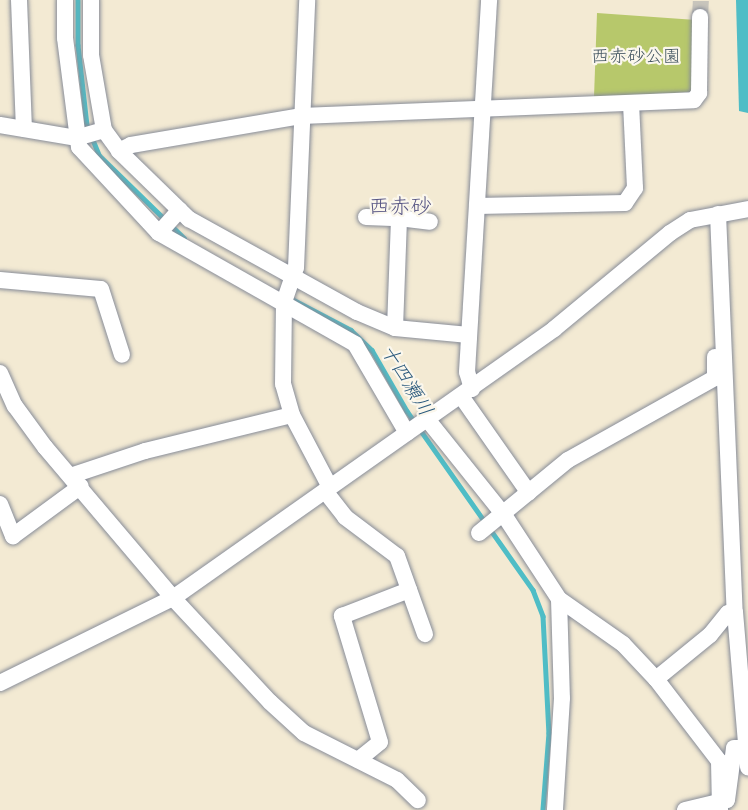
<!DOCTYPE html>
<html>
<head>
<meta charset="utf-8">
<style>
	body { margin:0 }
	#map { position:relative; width:748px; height:810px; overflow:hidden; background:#f3ead3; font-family:Sriracha,"Klee One",sans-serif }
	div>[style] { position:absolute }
	.green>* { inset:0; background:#b7c86b }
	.water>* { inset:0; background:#4fbdc6 }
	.stream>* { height:4.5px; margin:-2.25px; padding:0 2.25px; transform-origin:2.25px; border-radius:2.25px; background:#4fbdc6 }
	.minor-tunnel>* { height:16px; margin-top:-8px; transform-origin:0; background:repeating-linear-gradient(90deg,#c8c5bc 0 16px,transparent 0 24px) }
	.roads { filter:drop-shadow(0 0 2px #878c98) drop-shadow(0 0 2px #878c98) }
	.minor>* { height:16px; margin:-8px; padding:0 8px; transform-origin:8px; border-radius:8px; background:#fff }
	span { translate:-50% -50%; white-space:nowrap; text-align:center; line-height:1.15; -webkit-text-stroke:4.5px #fbf7ec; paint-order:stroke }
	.park-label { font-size:18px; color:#425561 }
	.water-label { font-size:20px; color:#2b5a7d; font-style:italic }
	.quarter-label { font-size:21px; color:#595785 }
</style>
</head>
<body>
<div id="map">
	<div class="green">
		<div style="clip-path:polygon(597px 13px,696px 20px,694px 92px,594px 97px)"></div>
	</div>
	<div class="water">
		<div style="clip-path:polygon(736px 0,748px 0,748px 113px,739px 111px)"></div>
	</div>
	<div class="stream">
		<div style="left:78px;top:0;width:45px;rotate:90deg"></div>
		<div style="left:78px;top:45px;width:81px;rotate:83.6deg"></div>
		<div style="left:87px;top:125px;width:32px;rotate:68deg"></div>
		<div style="left:99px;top:155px;width:119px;rotate:44.3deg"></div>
		<div style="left:290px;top:298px;width:69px;rotate:27.7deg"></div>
		<div style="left:351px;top:330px;width:29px;rotate:44deg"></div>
		<div style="left:372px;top:350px;width:70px;rotate:60.2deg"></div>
		<div style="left:407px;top:411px;width:136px;rotate:54.9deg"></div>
		<div style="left:490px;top:529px;width:75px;rotate:54.8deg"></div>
		<div style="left:533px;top:590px;width:28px;rotate:69deg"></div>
		<div style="left:543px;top:616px;width:117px;rotate:87.1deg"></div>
		<div style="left:549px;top:733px;width:77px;rotate:94.5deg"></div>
	</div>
	<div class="minor-tunnel">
		<div style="left:700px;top:17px;width:17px;rotate:-87deg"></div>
	</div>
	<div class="roads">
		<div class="minor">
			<div style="left:19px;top:0;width:129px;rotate:87.8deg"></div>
			<div style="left:65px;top:0;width:38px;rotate:90deg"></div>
			<div style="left:65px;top:38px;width:110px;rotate:82.7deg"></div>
			<div style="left:79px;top:147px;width:117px;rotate:47.1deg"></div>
			<div style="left:159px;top:233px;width:225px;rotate:29.5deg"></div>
			<div style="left:355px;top:344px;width:103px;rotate:59.7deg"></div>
			<div style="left:91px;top:0;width:55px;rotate:90deg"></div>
			<div style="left:91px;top:55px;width:76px;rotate:80.2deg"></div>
			<div style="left:104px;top:130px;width:26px;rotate:54deg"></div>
			<div style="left:119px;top:151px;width:98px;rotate:44.2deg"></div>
			<div style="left:189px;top:219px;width:192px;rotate:29deg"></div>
			<div style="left:357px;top:312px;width:41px;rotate:22.8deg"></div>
			<div style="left:395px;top:328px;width:74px;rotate:5.4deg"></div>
			<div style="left:0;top:125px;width:77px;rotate:9.7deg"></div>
			<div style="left:76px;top:138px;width:29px;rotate:-16deg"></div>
			<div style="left:119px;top:151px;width:13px;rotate:-27deg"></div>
			<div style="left:131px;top:145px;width:172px;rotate:-9.7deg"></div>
			<div style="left:301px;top:116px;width:393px;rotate:-2.3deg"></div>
			<div style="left:694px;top:100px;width:9px;rotate:-54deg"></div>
			<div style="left:699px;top:93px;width:76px;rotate:-89.2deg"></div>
			<div style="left:477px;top:206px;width:148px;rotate:-1.2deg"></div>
			<div style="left:625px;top:203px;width:18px;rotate:-56deg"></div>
			<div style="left:635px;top:188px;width:85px;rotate:-92.7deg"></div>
			<div style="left:718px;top:214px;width:398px;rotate:87.6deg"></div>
			<div style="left:735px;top:612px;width:156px;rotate:85.2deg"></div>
			<div style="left:366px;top:217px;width:33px;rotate:2deg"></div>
			<div style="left:159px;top:233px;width:31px;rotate:-48deg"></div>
			<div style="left:0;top:280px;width:101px;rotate:5.1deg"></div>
			<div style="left:101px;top:289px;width:69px;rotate:72.3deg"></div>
			<div style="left:395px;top:328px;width:110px;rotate:-87.9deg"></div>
			<div style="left:399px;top:218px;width:31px;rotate:7deg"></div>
			<div style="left:0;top:373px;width:36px;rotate:66deg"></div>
			<div style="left:15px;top:406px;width:51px;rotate:53.8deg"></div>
			<div style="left:45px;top:447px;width:198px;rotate:49.7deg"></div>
			<div style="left:173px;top:598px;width:142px;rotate:47deg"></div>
			<div style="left:270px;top:702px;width:46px;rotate:42.4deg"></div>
			<div style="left:304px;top:733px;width:104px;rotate:26.8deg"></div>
			<div style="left:397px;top:780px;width:29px;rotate:44deg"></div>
			<div style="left:472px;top:389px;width:18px;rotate:-106deg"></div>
			<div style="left:467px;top:372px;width:373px;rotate:-86.6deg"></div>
			<div style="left:461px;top:396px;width:118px;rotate:55deg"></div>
			<div style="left:292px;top:415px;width:32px;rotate:-106deg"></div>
			<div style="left:283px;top:384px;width:82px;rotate:-89.3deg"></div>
			<div style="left:284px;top:302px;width:36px;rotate:-71deg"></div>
			<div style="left:296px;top:268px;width:268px;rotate:-87.6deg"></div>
			<div style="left:427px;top:419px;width:123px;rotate:51.3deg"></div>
			<div style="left:504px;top:515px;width:100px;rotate:56.8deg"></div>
			<div style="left:559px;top:599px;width:99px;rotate:88.3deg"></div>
			<div style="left:562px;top:698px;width:112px;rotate:93.6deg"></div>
			<div style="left:73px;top:475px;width:76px;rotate:-18.4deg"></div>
			<div style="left:145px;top:451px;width:151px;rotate:-13.8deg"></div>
			<div style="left:292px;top:415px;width:81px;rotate:62.2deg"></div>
			<div style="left:325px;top:491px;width:33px;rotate:52deg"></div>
			<div style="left:345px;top:517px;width:65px;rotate:36.9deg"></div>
			<div style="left:397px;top:556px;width:83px;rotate:70.3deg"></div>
			<div style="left:0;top:504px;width:35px;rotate:68deg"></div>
			<div style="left:13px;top:536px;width:84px;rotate:-36.3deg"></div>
			<div style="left:479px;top:533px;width:115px;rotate:-39.4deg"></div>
			<div style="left:568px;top:460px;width:168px;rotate:-29.2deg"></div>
			<div style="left:715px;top:378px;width:21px;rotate:-90deg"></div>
			<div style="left:559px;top:599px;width:78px;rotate:35.1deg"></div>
			<div style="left:623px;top:644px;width:48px;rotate:46.7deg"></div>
			<div style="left:656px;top:679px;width:103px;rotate:52.5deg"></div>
			<div style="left:719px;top:761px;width:49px;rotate:88.8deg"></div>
			<div style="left:656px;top:679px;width:70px;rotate:-39.2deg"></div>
			<div style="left:710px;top:635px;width:28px;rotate:-51deg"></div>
			<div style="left:728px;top:613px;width:7px;rotate:-8deg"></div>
			<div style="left:0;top:683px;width:193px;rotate:-26.2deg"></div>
			<div style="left:173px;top:598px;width:466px;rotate:-35.2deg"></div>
			<div style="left:554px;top:329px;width:151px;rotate:-39.6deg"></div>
			<div style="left:670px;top:233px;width:24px;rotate:-33deg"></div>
			<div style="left:690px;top:220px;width:59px;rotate:-10.7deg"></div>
			<div style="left:358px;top:760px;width:28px;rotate:-39deg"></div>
			<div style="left:380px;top:742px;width:132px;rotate:-106.8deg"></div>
			<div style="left:342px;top:616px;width:72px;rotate:-21.2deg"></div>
			<div style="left:685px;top:810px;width:43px;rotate:-13.4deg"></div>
			<div style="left:727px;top:800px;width:52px;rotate:-82.3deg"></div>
			<div style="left:734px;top:748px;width:13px"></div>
		</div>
	</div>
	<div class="park-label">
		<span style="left:636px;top:56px">西赤砂公園</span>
	</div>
	<div class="water-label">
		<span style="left:407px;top:380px;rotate:58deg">十四瀬川</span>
	</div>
	<div class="quarter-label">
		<span style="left:400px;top:206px">西赤砂</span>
	</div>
</div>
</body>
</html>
